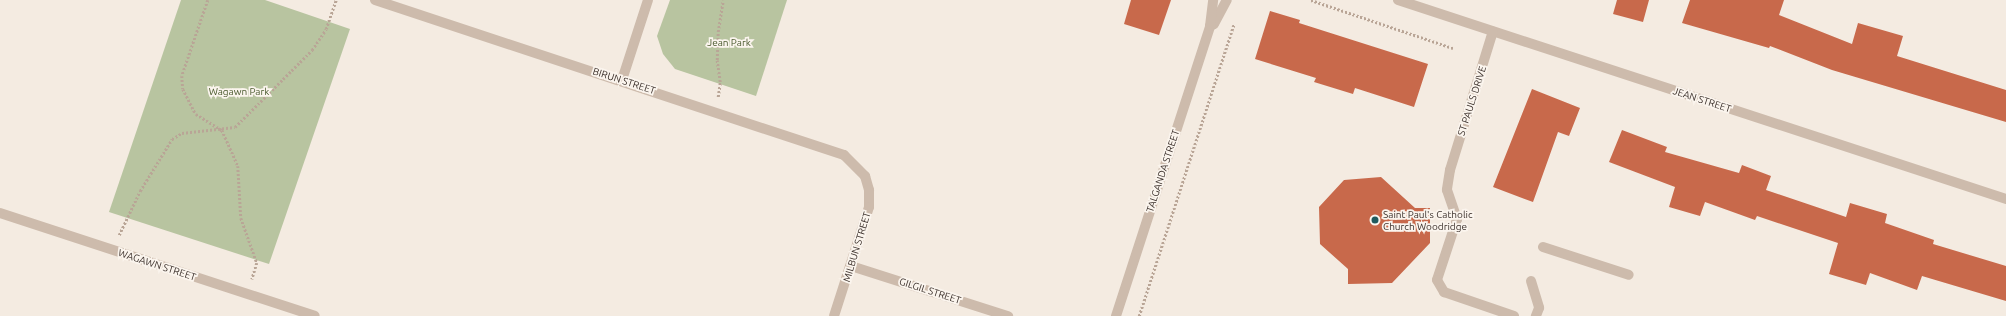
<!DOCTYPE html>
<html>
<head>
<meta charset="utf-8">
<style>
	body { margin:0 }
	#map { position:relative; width:2006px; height:316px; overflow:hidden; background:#f4ebe1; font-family:Ubuntu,sans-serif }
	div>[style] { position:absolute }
	.green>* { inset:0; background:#b8c4a0 }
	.building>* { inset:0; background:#c8694b }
	.path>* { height:2.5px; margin-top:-1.25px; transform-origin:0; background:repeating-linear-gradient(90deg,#b9a596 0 2px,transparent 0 4px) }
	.service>* { height:10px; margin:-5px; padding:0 5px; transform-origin:5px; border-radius:5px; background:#cdbbac }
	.minor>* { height:10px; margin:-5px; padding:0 5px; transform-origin:5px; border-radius:5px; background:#cdbbac }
	.dots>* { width:11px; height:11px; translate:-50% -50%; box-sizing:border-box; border:2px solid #fbf5ee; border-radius:50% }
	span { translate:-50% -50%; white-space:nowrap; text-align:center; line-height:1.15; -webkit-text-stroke:3.5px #fbf5ee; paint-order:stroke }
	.park-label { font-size:10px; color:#4a5a2e }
	.street-label { font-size:10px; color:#3b302b }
	.poi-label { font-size:10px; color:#3b302b }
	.left { translate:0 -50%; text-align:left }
</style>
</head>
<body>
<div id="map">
	<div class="green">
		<div style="clip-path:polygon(181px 0,265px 0,350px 29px,269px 264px,109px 212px)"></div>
		<div style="clip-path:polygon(670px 0,787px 0,756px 96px,675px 69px,663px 54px,657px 36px)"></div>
	</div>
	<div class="building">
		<div style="clip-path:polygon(1131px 0,1171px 0,1159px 35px,1124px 24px)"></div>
		<div style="clip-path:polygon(1617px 0,1649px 0,1643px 22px,1613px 14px)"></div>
		<div style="clip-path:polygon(1690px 0,1784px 0,1779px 15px,1852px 44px,1858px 23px,1903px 36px,1897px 56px,2006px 90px,2006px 122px,1832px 70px,1770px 46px,1769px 48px,1682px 23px)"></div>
		<div style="clip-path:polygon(1270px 11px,1300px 20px,1299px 23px,1428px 64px,1414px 107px,1355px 88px,1353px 94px,1314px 82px,1316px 78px,1255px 59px)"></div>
		<div style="clip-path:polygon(1532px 89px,1580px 108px,1569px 136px,1558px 132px,1533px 202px,1493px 187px)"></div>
		<div style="clip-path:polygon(1622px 130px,1667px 147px,1665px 152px,1739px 173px,1742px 165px,1771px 176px,1766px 190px,1846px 217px,1850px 203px,1887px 214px,1885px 223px,1934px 240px,1933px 244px,2006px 266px,2006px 301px,1922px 276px,1917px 290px,1870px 273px,1866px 285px,1829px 274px,1838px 243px,1757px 216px,1755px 220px,1705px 202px,1700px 216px,1669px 207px,1675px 187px,1609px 162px)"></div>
		<div style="clip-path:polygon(1381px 177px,1415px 208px,1430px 208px,1430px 243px,1392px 283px,1348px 284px,1348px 269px,1320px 244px,1319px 207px,1344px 180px)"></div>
	</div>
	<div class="path">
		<div style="left:208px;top:0;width:80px;rotate:108.9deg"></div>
		<div style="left:182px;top:76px;width:13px;rotate:86deg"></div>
		<div style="left:183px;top:89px;width:28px;rotate:63deg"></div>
		<div style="left:196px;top:114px;width:31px;rotate:32deg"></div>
		<div style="left:222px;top:130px;width:39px;rotate:66deg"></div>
		<div style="left:238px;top:166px;width:52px;rotate:86.7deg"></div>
		<div style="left:241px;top:218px;width:48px;rotate:70.4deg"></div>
		<div style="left:257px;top:263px;width:17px;rotate:107deg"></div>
		<div style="left:1311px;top:0;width:150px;rotate:18.7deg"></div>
		<div style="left:718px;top:97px;width:15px;rotate:-82deg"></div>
		<div style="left:720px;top:82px;width:22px;rotate:-98deg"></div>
		<div style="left:717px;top:60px;width:28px;rotate:-88deg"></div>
		<div style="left:718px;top:32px;width:32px;rotate:-81deg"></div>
		<div style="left:119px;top:235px;width:49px;rotate:-64.5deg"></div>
		<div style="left:140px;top:191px;width:61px;rotate:-58.4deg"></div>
		<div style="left:172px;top:139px;width:12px;rotate:-31deg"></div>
		<div style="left:182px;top:133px;width:53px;rotate:-6.5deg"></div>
		<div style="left:235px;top:127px;width:109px;rotate:-45deg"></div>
		<div style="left:312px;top:50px;width:25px;rotate:-56deg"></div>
		<div style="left:326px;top:29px;width:31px;rotate:-71deg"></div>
		<div style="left:1139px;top:316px;width:307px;rotate:-72deg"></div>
	</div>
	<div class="service">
		<div style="left:1450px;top:170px;width:20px;rotate:99deg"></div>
		<div style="left:1447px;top:190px;width:31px;rotate:71deg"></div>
		<div style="left:1457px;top:219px;width:64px;rotate:108.2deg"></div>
		<div style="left:1437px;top:280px;width:14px;rotate:60deg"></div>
		<div style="left:1444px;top:292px;width:74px;rotate:18.9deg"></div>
		<div style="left:1543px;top:247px;width:90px;rotate:18deg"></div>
		<div style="left:1531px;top:281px;width:28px;rotate:73deg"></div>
		<div style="left:1539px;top:308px;width:9px;rotate:111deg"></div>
	</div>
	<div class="minor">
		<div style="left:375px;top:0;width:494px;rotate:18.3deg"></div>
		<div style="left:844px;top:155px;width:30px;rotate:45deg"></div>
		<div style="left:865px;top:176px;width:15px;rotate:74deg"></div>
		<div style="left:869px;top:190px;width:17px;rotate:90deg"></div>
		<div style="left:869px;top:207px;width:114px;rotate:107.8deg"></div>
		<div style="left:1398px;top:0;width:640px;rotate:18.12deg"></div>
		<div style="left:1210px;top:26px;width:4px;rotate:-27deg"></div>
		<div style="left:1214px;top:24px;width:27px;rotate:-62deg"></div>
		<div style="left:622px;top:80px;width:84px;rotate:-72deg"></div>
		<div style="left:1450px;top:170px;width:145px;rotate:-72.8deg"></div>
		<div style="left:0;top:213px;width:331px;rotate:18.1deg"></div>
		<div style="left:851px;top:266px;width:165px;rotate:17.7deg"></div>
		<div style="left:1116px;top:316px;width:305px;rotate:-72deg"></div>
		<div style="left:1210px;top:26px;width:26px;rotate:-83deg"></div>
	</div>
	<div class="dots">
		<div style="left:1375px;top:220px;background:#1f5a5e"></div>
	</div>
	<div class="park-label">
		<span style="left:729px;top:43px">Jean Park</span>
		<span style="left:239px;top:92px">Wagawn Park</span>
	</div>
	<div class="street-label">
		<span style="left:624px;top:81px;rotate:18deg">BIRUN STREET</span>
		<span style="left:1702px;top:100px;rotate:18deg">JEAN STREET</span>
		<span style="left:1472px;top:101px;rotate:-72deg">ST PAULS DRIVE</span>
		<span style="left:1163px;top:171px;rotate:-72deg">TALGANDA STREET</span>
		<span style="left:857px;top:247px;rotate:-73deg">MILBUN STREET</span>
		<span style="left:157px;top:265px;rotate:18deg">WAGAWN STREET</span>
		<span style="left:930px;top:291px;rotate:18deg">GILGIL STREET</span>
	</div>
	<div class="poi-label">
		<span class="left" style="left:1383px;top:220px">Saint Paul's Catholic<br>Church Woodridge</span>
	</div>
</div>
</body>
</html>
